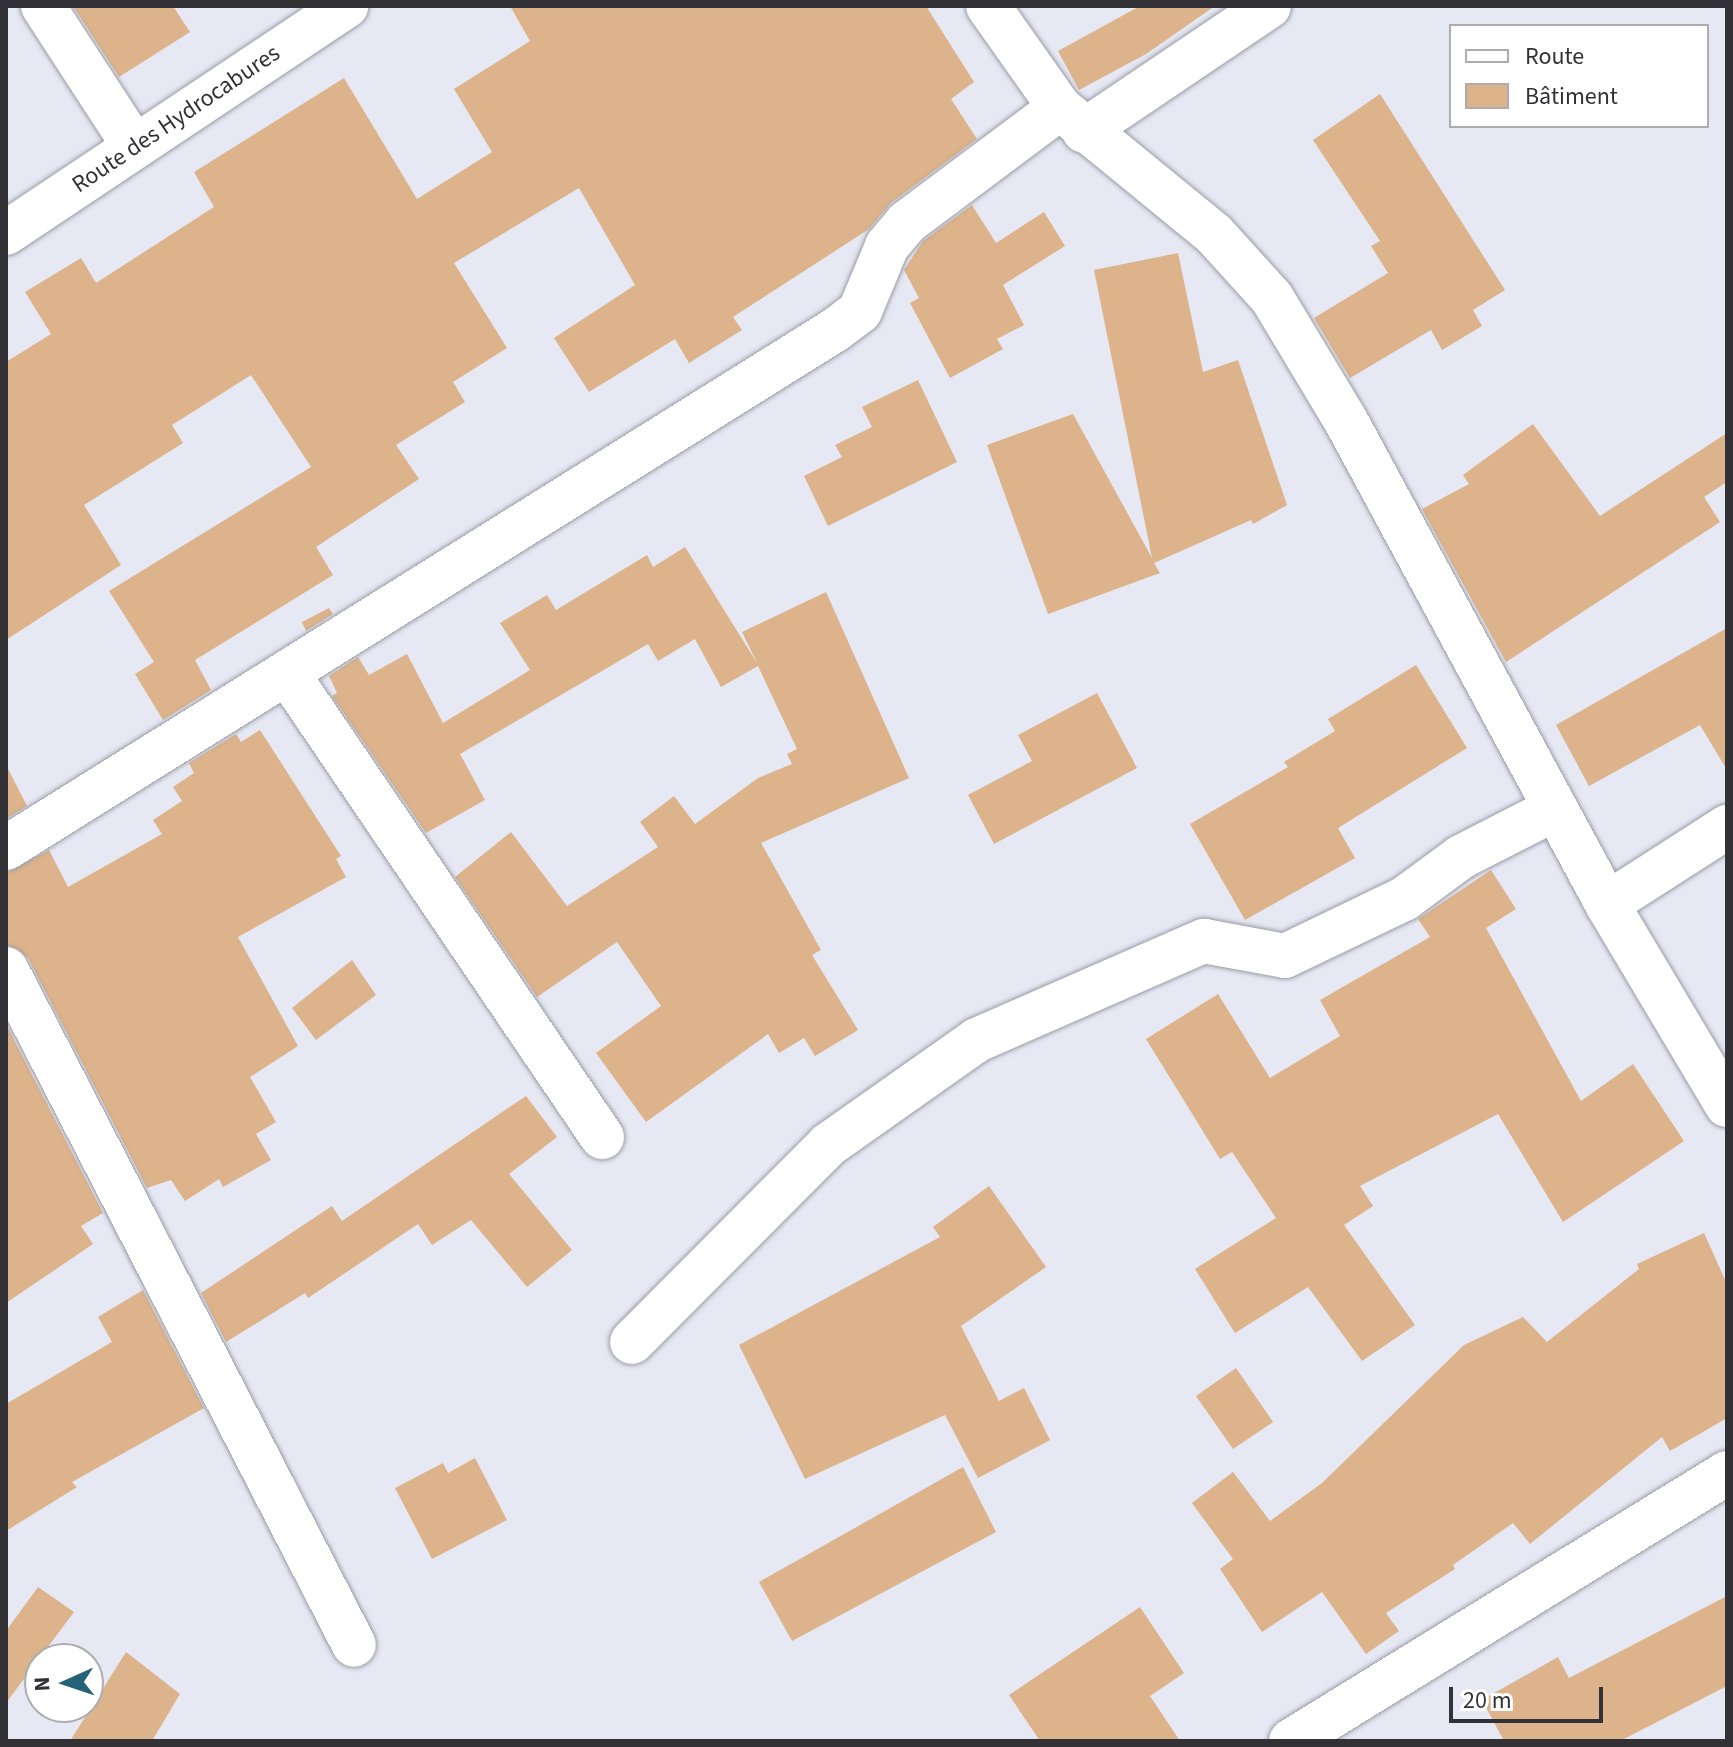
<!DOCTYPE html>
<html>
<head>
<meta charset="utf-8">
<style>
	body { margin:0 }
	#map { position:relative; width:1733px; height:1747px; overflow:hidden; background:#e6e8f3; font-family:"Source Sans 3",sans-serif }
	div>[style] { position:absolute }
	.building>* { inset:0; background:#dcb38b }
	.roads { filter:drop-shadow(0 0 2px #9a9ca6) drop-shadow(0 0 2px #9a9ca6) }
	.street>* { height:44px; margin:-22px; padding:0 22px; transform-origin:22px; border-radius:22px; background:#fff }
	span { translate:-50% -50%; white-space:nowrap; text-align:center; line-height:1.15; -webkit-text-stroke:8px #fff; paint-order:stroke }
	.street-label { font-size:24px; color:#313136 }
	.frame { position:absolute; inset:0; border:8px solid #313136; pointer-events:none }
	.legend { position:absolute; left:1449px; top:24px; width:260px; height:104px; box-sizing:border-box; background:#fff; border:2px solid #adadaf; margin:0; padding:10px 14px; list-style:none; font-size:24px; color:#313136 }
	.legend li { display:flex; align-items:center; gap:16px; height:40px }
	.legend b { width:40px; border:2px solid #adadaf }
	.north { position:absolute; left:24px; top:1643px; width:80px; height:80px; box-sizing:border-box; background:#fff; border:2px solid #adadaf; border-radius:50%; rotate:267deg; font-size:22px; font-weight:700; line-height:32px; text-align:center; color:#313136 }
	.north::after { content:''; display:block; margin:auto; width:28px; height:36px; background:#236277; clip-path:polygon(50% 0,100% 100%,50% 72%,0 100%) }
	.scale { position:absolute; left:1449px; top:1687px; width:154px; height:36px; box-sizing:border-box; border:4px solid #313136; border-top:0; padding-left:10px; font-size:24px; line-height:28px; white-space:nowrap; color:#313136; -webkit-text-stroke:6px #fff; paint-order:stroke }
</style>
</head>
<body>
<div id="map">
	<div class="building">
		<div style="clip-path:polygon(73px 6px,173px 6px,190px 32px,119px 77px)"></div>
		<div style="clip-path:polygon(510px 6px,926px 6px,974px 82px,951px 99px,977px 139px,891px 203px,869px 229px,733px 317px,742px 330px,689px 363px,675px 339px,589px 392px,554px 338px,635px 285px,579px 188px,454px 263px,507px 348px,453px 382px,465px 402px,396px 445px,419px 479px,316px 547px,333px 575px,195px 660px,211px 690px,163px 720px,135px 674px,154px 662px,109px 591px,311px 467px,251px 375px,172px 425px,183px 443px,84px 505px,121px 565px,6px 640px,6px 362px,51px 334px,25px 292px,81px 258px,96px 283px,214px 207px,194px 172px,344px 78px,417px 199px,492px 152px,454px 89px,530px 41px)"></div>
		<div style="clip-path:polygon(1140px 6px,1215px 6px,1146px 54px,1079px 90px,1058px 51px)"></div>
		<div style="clip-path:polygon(1380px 94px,1505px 290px,1473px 310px,1482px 326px,1442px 350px,1431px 330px,1350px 378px,1314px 318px,1388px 273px,1371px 246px,1380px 241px,1313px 140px)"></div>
		<div style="clip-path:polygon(972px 205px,996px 243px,1044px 212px,1065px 246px,1003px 285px,1024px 325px,997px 339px,1003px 349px,950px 378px,910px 303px,919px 298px,904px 270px,923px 241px)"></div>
		<div style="clip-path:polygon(1178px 253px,1203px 372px,1238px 360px,1287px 505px,1253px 524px,1251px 520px,1154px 563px,1160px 573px,1048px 614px,987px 445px,1073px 414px,1152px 558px,1094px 270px)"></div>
		<div style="clip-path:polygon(918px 380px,957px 462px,828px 526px,804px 476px,842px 457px,835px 445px,872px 427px,862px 407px)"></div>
		<div style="clip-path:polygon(1533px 424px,1600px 516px,1727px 433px,1727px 482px,1704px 497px,1720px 522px,1506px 662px,1422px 509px,1469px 484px,1463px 475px)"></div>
		<div style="clip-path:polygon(685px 547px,757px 663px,742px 632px,826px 592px,909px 778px,761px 843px,821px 950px,812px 955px,858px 1030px,815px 1056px,804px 1038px,779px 1053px,768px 1034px,646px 1122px,596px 1053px,661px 1006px,617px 942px,537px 997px,455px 877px,511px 832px,567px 906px,658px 847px,640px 822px,674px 796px,695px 824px,758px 778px,792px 764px,787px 754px,797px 749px,758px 666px,721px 687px,695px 639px,658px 661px,648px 644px,460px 754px,485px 800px,426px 833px,332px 696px,337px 693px,329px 676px,358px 657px,369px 675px,407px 654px,443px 723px,530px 670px,500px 623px,547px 595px,556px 610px,647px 555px,653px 567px)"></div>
		<div style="clip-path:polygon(329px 608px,333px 614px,306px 631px,302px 622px)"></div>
		<div style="clip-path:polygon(1727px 628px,1727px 770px,1700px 725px,1589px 786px,1556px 725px)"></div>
		<div style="clip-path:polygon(1416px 665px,1467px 748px,1338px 828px,1355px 858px,1245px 920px,1190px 824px,1288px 767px,1284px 762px,1335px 731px,1328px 719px)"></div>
		<div style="clip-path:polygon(1097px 693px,1137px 768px,994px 844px,968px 795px,1032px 761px,1018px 735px)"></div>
		<div style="clip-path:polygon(260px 730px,341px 856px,336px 859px,346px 877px,238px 937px,298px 1046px,250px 1077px,276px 1122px,256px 1134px,271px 1160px,223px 1187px,219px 1179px,185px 1201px,171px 1180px,147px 1188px,28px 958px,6px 944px,6px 873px,49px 850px,68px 887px,162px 834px,153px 820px,182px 801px,173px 787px,194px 773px,189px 763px,236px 734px,241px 742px)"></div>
		<div style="clip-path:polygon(6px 765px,27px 806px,6px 819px)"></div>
		<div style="clip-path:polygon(1491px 870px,1516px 909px,1486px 928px,1581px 1101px,1633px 1064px,1684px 1141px,1563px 1222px,1498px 1114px,1360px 1186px,1373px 1206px,1344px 1225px,1415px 1325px,1362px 1361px,1308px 1287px,1235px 1333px,1195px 1269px,1276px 1218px,1232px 1152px,1220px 1159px,1146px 1039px,1218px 994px,1270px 1078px,1340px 1036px,1320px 1000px,1430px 937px,1418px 919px)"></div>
		<div style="clip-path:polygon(352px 960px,376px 995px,316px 1040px,292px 1008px)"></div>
		<div style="clip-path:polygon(6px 1024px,103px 1213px,81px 1226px,93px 1244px,6px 1303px)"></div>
		<div style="clip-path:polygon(526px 1096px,557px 1137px,509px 1174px,572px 1250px,527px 1287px,471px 1220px,432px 1245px,418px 1224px,308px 1298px,305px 1293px,226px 1342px,201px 1293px,332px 1206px,342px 1221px)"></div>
		<div style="clip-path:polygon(989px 1186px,1046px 1267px,961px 1326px,999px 1401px,1024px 1388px,1050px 1440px,978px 1478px,945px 1415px,805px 1479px,739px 1345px,940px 1237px,933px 1227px)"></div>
		<div style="clip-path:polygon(1704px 1233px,1727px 1284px,1727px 1418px,1670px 1451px,1662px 1437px,1530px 1544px,1513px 1523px,1453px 1565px,1455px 1569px,1386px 1613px,1399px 1631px,1366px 1654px,1322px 1592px,1262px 1632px,1220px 1569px,1233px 1559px,1192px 1503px,1233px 1472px,1270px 1521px,1322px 1483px,1464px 1345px,1523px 1317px,1547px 1342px,1639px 1269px,1637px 1264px)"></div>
		<div style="clip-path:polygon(143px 1290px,204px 1408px,72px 1482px,77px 1487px,6px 1531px,6px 1404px,112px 1342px,98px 1317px)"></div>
		<div style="clip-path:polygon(1236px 1368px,1273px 1422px,1233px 1449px,1196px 1396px)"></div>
		<div style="clip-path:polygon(475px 1458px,507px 1520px,432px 1559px,395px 1488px,443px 1463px,448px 1473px)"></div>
		<div style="clip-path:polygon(963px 1467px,996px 1532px,792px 1641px,759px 1582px)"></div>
		<div style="clip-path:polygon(38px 1587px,74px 1612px,6px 1703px,6px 1631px)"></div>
		<div style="clip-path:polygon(1727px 1596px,1727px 1686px,1620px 1741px,1504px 1741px,1482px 1700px,1558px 1657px,1569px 1678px)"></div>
		<div style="clip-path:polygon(1140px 1607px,1184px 1673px,1150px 1696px,1180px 1741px,1040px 1741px,1009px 1695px)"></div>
		<div style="clip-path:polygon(126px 1652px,180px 1694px,152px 1741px,70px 1741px)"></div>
	</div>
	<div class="roads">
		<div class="street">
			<div style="left:43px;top:6px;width:167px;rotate:57deg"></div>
			<div style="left:988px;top:6px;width:125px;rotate:54.8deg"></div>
			<div style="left:1060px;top:108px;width:199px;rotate:39.3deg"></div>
			<div style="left:1214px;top:234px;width:86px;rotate:47.8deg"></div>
			<div style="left:1272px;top:298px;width:144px;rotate:59deg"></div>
			<div style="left:1346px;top:421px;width:549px;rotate:61.61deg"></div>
			<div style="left:1607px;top:904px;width:234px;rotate:59.2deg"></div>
			<div style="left:1084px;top:131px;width:223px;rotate:-34deg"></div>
			<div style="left:6px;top:233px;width:409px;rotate:-33.7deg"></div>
			<div style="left:287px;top:673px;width:561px;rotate:55.83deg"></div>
			<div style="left:6px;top:848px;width:978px;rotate:-32deg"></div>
			<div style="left:835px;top:330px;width:31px;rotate:-37deg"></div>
			<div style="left:860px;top:311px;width:70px;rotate:-67.4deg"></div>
			<div style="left:887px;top:246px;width:30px;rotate:-50deg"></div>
			<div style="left:906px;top:223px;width:192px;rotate:-36.8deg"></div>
			<div style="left:1607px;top:904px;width:143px;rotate:-32.7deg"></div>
			<div style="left:6px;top:969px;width:760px;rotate:62.76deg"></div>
			<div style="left:632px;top:1342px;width:278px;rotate:-45.1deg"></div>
			<div style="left:828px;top:1145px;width:182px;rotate:-35.2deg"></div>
			<div style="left:977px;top:1040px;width:248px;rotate:-23.6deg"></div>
			<div style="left:1204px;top:941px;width:82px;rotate:10.5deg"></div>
			<div style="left:1285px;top:956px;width:132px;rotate:-25.6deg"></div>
			<div style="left:1404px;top:899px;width:71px;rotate:-36.4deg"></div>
			<div style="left:1461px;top:857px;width:106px;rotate:-27.1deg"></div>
			<div style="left:1291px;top:1741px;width:512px;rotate:-31.58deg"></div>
		</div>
	</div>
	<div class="street-label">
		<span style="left:176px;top:119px;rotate:-34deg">Route des Hydrocabures</span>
	</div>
	<div class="frame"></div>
	<ul class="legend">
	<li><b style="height:10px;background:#fff"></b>Route</li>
	<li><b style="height:22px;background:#dcb38b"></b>Bâtiment</li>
	</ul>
	<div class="north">N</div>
	<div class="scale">20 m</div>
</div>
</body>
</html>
